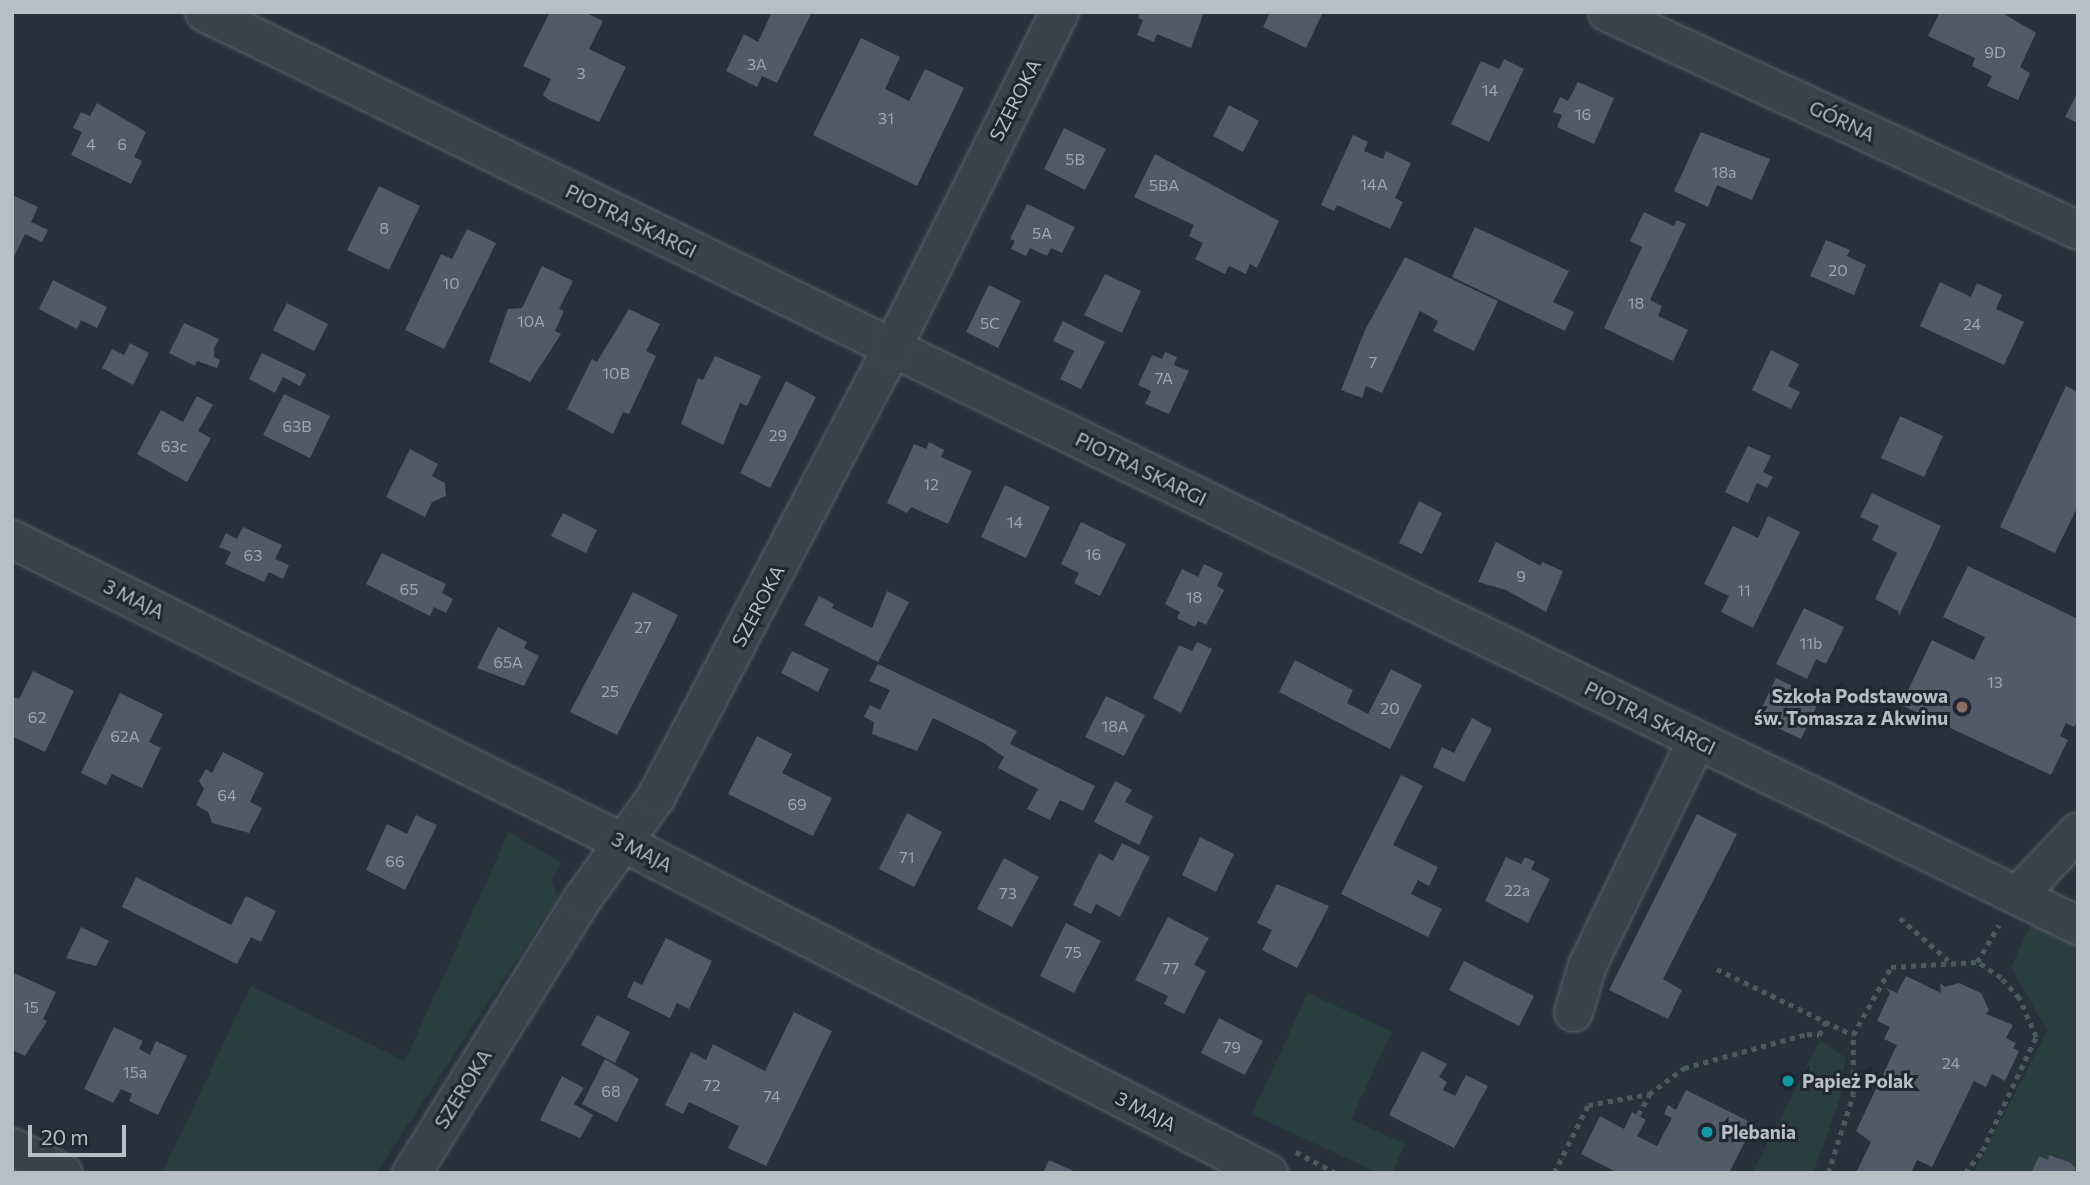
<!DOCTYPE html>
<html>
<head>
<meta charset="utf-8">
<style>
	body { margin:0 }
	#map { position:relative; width:2090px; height:1185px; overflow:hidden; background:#26313d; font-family:Commissioner,sans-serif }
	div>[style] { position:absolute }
	.green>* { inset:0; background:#293e3f }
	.building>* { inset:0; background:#505a68 }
	.path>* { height:4.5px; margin-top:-2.25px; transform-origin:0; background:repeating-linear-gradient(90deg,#485b5d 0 5px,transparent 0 10px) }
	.roads { filter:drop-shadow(0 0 2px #58616b) drop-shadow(0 0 2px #58616b) }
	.minor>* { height:37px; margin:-18.5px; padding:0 18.5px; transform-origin:18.5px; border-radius:18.5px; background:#3a434d }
	.dots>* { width:19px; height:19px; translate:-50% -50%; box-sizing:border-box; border:4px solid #1f2832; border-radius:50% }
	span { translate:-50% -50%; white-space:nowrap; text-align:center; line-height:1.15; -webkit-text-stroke:6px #1f2832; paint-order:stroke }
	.number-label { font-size:16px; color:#9ca5b0 }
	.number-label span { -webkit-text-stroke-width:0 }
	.street-label { font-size:19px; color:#b6bec8 }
	.poi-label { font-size:19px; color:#b6bec8; font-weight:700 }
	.right { translate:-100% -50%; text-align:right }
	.left { translate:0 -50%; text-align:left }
	.frame { position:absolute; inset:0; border:14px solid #b6bec8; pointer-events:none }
	.scale { position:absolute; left:28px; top:1125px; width:98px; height:32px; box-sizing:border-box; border:4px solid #b6bec8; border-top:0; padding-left:9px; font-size:21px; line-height:24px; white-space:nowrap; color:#b6bec8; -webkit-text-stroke:5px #1f2832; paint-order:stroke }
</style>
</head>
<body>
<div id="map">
	<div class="green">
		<div style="clip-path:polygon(509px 832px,562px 863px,551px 881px,558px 897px,376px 1173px,162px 1173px,251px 986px,405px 1061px)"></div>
		<div style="clip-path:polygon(2033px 920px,2078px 942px,2078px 1173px,1974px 1173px,2047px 1031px,2011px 967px)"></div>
		<div style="clip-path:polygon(1308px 993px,1392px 1032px,1351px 1119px,1405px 1144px,1392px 1173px,1378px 1173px,1252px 1114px)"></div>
		<div style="clip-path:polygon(1820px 1040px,1845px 1057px,1841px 1096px,1813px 1173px,1752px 1173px)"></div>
	</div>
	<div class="building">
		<div style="clip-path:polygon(550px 12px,584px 12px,603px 21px,589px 49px,626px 67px,599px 122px,549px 100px,543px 95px,551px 79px,523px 66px)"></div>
		<div style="clip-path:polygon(772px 12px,812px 12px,777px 83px,762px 76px,757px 87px,726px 71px,744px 34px,758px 42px)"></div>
		<div style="clip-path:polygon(1140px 12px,1204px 12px,1191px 48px,1157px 34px,1154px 42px,1137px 35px,1143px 20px,1138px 18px)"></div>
		<div style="clip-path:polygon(1270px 12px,1323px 12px,1306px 48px,1263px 27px)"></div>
		<div style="clip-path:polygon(1940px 12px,2001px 12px,2036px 33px,2020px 67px,2030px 73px,2018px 100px,1987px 86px,1992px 76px,1972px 66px,1975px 58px,1928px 36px)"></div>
		<div style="clip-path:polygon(861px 38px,900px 57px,885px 89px,909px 101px,925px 69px,964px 88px,917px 186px,813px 135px)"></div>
		<div style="clip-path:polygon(1504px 59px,1524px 69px,1489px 142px,1451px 124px,1481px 61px,1499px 69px)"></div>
		<div style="clip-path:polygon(1578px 82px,1614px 98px,1594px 144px,1557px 127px,1562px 115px,1553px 112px,1560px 97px,1568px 101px)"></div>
		<div style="clip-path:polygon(2078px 92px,2078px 123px,2065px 117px)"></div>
		<div style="clip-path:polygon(97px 103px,146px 132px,134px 157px,142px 161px,131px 184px,71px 155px,82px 132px,73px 128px,81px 112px,90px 116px)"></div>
		<div style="clip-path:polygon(1229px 105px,1259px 121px,1243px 152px,1213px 136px)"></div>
		<div style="clip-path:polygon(1064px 128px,1106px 149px,1085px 190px,1044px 169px)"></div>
		<div style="clip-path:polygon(1701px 132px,1770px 159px,1752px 200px,1717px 185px,1708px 207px,1674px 191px)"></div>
		<div style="clip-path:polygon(1353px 135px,1368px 142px,1364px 151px,1383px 159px,1386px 151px,1411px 163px,1395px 198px,1403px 202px,1390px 229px,1337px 205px,1334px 211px,1321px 205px)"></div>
		<div style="clip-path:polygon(1155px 154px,1279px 221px,1257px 268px,1250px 264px,1246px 274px,1229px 266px,1225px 274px,1195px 259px,1203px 243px,1189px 236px,1194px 225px,1134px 197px)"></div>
		<div style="clip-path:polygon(379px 186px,420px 206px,389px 270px,347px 250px)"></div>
		<div style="clip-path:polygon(12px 195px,38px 207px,31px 222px,48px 230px,42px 242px,25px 234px,12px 261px)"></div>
		<div style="clip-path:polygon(1027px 204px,1075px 227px,1062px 253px,1051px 248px,1047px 256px,1030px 248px,1026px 256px,1011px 249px,1015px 241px,1010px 239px)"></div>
		<div style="clip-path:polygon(1644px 212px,1674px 226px,1677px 220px,1686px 224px,1650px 300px,1662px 306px,1658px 316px,1688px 330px,1673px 361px,1604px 328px,1642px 247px,1630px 241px)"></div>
		<div style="clip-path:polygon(1475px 227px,1569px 271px,1553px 302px,1574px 312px,1565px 331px,1452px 277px)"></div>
		<div style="clip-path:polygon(467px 229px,496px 243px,444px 349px,405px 330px,441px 254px,452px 259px)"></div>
		<div style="clip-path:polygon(1826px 240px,1850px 250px,1847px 256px,1866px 265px,1854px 295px,1810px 276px)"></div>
		<div style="clip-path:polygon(1405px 257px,1498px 301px,1474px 351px,1433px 331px,1438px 321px,1420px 311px,1382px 393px,1366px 386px,1362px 398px,1341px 390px,1365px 330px)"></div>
		<div style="clip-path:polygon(542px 266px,573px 281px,559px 309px,564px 311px,555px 331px,561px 334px,530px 382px,489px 362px,508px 309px,522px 308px)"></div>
		<div style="clip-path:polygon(1105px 274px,1141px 291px,1122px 333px,1084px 315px)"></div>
		<div style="clip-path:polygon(53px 280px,107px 307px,97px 328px,81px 320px,77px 329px,39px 309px)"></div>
		<div style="clip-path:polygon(1940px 282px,1971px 297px,1977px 283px,2002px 295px,1996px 309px,2024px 322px,2004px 365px,1920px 326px)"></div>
		<div style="clip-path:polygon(989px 285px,1021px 301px,998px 348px,966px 332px)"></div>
		<div style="clip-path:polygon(287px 303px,328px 324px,314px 351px,273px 330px)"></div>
		<div style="clip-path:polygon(629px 309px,660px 324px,646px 351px,656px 356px,629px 414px,623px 412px,613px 434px,567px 409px,592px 359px,597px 362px)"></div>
		<div style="clip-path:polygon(1063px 321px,1105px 342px,1081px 389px,1060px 379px,1074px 351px,1053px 341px)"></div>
		<div style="clip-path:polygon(184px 323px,219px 339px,214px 348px,214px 357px,220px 360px,217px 368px,197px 361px,195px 366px,169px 353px)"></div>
		<div style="clip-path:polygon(130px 343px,149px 353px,133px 385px,102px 368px,112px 349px,124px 355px)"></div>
		<div style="clip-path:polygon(1771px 350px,1799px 364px,1788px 386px,1800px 392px,1791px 409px,1752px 390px)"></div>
		<div style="clip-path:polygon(1165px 352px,1177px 357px,1174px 365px,1189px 371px,1169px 414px,1145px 404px,1151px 391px,1138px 385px,1152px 355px,1162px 359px)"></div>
		<div style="clip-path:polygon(262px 353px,306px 374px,300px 386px,283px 377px,275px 393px,249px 379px)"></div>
		<div style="clip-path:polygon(715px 356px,761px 376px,747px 406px,740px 403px,723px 445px,681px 424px,698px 378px,703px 380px)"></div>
		<div style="clip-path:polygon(786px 381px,816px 397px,770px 488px,740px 473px)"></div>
		<div style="clip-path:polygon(2066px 386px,2078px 392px,2078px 506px,2055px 553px,2000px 527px)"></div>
		<div style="clip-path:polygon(284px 394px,330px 416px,310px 458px,263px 435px)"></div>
		<div style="clip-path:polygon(197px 396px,213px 405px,198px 431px,211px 438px,187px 482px,137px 454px,161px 410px,183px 422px)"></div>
		<div style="clip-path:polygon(1900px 416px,1943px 436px,1924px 477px,1881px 458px)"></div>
		<div style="clip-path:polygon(929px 442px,944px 450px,941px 457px,972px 471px,948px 524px,911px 507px,907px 513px,887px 503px,914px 444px,926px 449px)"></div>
		<div style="clip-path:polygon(1748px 446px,1771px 456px,1763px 472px,1773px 477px,1767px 488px,1757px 483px,1748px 503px,1725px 492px)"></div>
		<div style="clip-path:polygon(410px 449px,438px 464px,432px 476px,445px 483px,446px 496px,432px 502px,425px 517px,386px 497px)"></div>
		<div style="clip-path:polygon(1005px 485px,1050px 507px,1026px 558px,981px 537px)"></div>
		<div style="clip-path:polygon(1872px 493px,1941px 526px,1899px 616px,1898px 611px,1875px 599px,1897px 553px,1872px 540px,1879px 526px,1860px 517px)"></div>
		<div style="clip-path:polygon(1419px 501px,1442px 513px,1422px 554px,1399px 543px)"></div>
		<div style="clip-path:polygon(563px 513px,597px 530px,586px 553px,551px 536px)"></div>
		<div style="clip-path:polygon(1768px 516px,1800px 532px,1753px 628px,1721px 612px,1729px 596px,1704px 584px,1733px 526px,1758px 538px)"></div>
		<div style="clip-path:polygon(1081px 522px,1126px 544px,1100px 596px,1074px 583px,1079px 573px,1061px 564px)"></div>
		<div style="clip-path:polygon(243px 527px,282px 545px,275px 559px,289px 565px,283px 579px,269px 572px,264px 582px,225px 564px,231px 552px,219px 547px,226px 533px,237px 539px)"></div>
		<div style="clip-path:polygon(1496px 542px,1541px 566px,1542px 562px,1563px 571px,1546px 612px,1506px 590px,1478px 582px)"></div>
		<div style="clip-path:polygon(382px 553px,446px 584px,442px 593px,453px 599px,446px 613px,434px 607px,430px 616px,366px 584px)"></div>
		<div style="clip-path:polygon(1204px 564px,1223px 573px,1217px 586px,1224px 590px,1206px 625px,1198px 621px,1195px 627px,1177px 618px,1180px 612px,1165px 604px,1182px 569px,1198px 577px)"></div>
		<div style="clip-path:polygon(1968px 566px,2078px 619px,2078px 720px,2074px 727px,2066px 723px,2060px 736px,2068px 740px,2051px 775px,1901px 705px,1932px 640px,1974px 660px,1985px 637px,1943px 617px)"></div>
		<div style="clip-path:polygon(887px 591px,909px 602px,878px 662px,804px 625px,819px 596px,834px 604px,832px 608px,872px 628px)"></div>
		<div style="clip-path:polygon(633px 592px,678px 615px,617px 735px,570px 712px)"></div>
		<div style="clip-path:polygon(1804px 608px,1844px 627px,1826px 664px,1816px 659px,1807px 679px,1776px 664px)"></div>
		<div style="clip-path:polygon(498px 627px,527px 642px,524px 648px,539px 656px,524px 686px,477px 668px)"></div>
		<div style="clip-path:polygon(1197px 642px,1212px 649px,1181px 713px,1153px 698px,1179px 645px,1192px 651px)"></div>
		<div style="clip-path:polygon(792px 651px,829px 669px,818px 692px,781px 673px)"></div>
		<div style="clip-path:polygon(1295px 660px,1353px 690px,1347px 703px,1368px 714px,1391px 669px,1422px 685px,1390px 749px,1279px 692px)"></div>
		<div style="clip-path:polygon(878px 664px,1017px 731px,1010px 744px,1095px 786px,1083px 811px,1060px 800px,1050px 820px,1027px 809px,1038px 789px,998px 768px,1004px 757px,984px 743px,933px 718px,917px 751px,872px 734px,874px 722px,864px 717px,870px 705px,880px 710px,890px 690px,869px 681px)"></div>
		<div style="clip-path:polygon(33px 671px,74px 691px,45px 752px,12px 736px,12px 696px,19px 699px)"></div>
		<div style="clip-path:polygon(1776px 678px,1820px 699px,1801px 739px,1757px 718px)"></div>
		<div style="clip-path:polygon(120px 693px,163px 714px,149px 742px,161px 748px,142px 788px,112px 774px,106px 785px,81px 773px)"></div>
		<div style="clip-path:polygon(1106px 696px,1145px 715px,1124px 756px,1085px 737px)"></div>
		<div style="clip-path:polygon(1472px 718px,1492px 729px,1464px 782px,1433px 767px,1442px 747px,1454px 753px)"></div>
		<div style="clip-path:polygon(757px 736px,792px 754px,782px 773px,832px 798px,813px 836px,728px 794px)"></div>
		<div style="clip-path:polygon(223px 752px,264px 773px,250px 802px,262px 808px,249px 833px,212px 823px,208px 812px,196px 805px,204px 789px,199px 781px,206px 769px,212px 773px)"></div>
		<div style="clip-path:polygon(1401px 775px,1423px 786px,1393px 845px,1438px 867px,1429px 886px,1418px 880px,1411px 894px,1442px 909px,1428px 937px,1341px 894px)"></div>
		<div style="clip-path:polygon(1115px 781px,1132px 790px,1125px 802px,1153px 816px,1139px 845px,1094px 822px)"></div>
		<div style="clip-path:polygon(907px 813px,942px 832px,914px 887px,879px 869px)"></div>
		<div style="clip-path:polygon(1697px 814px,1737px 834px,1663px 979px,1682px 990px,1668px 1019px,1609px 990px)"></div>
		<div style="clip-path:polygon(416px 815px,437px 825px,405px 890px,366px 870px,387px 824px,407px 834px)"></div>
		<div style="clip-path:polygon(1200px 837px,1234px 854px,1216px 892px,1182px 875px)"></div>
		<div style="clip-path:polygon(1122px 843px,1150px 857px,1120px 917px,1096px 904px,1091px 914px,1073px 905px,1099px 853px,1113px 861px)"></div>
		<div style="clip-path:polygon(1506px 857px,1521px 864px,1525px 857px,1535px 862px,1531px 869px,1550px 879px,1528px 923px,1485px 901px)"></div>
		<div style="clip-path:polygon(1004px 858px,1039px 877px,1012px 927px,977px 909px)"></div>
		<div style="clip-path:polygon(136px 877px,231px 925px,246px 896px,276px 911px,261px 942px,251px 937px,237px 964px,122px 907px)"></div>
		<div style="clip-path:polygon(1277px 884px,1329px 906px,1297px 968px,1262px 950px,1272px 930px,1257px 923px)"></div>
		<div style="clip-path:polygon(1168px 917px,1209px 938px,1194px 965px,1206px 971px,1184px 1014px,1164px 1004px,1168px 996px,1135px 980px)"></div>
		<div style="clip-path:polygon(1066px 923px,1101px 941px,1074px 993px,1040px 976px)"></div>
		<div style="clip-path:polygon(81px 927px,109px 941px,96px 966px,66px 958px)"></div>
		<div style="clip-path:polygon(666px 938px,712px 961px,689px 1009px,677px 1003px,670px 1018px,627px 997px,634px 981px,642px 985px)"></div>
		<div style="clip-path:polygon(1464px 961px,1534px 996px,1519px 1026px,1449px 990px)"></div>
		<div style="clip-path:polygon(12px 972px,56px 992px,43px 1019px,47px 1021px,25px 1056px,12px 1050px)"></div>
		<div style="clip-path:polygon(1906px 976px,1941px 993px,1940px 983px,1945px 987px,1959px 983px,1981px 993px,1989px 1010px,1986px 1014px,2013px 1025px,2006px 1038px,2016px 1043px,2013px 1048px,2019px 1051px,2005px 1081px,1992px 1074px,1986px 1087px,1974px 1081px,1932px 1167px,1917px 1160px,1911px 1173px,1856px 1173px,1871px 1142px,1856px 1131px,1897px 1045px,1884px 1039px,1890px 1027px,1877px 1021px,1890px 993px,1886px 988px,1897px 993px)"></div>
		<div style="clip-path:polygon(794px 1012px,832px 1031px,766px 1166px,728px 1148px,739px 1126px,689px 1102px,683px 1114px,665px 1105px,691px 1052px,706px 1060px,713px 1044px,765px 1071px)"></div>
		<div style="clip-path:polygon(597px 1015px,630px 1032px,615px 1063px,581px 1045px)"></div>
		<div style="clip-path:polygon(1219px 1018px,1263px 1041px,1245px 1075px,1201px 1053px)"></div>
		<div style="clip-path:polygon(114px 1027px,143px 1041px,139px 1049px,150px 1055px,156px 1041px,187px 1056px,158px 1115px,129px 1101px,132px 1094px,121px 1089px,113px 1103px,84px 1089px)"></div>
		<div style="clip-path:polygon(1422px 1051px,1447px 1064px,1439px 1077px,1447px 1082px,1443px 1090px,1455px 1096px,1466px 1075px,1488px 1086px,1454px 1148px,1389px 1115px)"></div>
		<div style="clip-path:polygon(605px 1059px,639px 1079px,617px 1122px,582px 1104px)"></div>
		<div style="clip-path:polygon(562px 1076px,584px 1088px,574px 1104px,593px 1115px,580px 1138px,540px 1120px)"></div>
		<div style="clip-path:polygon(1686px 1090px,1754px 1124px,1729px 1173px,1618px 1173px,1581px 1154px,1600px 1116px,1624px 1129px,1632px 1112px,1646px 1120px,1637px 1136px,1657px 1146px,1672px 1118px,1664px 1114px,1668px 1105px,1676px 1110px)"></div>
		<div style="clip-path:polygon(2049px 1155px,2069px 1162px,2076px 1168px,2073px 1173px,2032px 1171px,2039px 1156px,2048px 1160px)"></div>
		<div style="clip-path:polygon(1049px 1160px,1078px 1173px,1043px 1173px)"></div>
	</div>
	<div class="path">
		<div style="left:1900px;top:918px;width:64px;rotate:41.2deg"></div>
		<div style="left:1717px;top:969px;width:151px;rotate:25.9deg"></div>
		<div style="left:1638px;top:1115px;width:23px;rotate:-61deg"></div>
		<div style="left:1296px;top:1152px;width:45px;rotate:27.7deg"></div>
		<div style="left:1554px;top:1173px;width:76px;rotate:-63.4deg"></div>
		<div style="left:1588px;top:1105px;width:62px;rotate:-10.2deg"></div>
		<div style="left:1649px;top:1094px;width:44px;rotate:-36.6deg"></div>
		<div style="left:1684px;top:1068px;width:128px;rotate:-15.5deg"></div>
		<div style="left:1807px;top:1034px;width:12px;rotate:5deg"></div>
		<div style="left:1819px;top:1035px;width:16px;rotate:-63deg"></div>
		<div style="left:1828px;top:1173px;width:82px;rotate:-72.2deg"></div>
		<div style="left:1853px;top:1095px;width:60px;rotate:-90deg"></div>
		<div style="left:1853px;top:1035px;width:78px;rotate:-60.8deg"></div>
		<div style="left:1891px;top:967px;width:86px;rotate:-3.3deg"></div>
		<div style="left:1977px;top:962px;width:43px;rotate:-59.3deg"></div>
		<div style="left:1965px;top:1173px;width:28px;rotate:-52deg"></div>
		<div style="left:1982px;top:1151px;width:126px;rotate:-64.7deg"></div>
		<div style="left:2036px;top:1037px;width:43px;rotate:-113.6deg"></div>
		<div style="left:2019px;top:998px;width:27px;rotate:-132deg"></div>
		<div style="left:2001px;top:978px;width:29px;rotate:-146deg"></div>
	</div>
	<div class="roads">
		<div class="minor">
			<div style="left:204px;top:12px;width:2085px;rotate:25.98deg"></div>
			<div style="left:1607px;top:12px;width:519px;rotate:24.84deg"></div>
			<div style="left:12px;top:539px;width:681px;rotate:26.41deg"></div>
			<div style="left:622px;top:842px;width:726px;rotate:27.13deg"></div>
			<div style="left:2017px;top:895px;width:88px;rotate:-46.4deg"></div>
			<div style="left:1573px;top:1012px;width:49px;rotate:-73.4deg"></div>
			<div style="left:1587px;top:965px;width:249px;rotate:-64.1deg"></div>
			<div style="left:12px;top:1147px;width:57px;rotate:27deg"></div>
			<div style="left:411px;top:1173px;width:325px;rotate:-58.1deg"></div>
			<div style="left:583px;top:897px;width:125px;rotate:-54.1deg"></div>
			<div style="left:656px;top:796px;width:505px;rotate:-62.27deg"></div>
			<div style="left:891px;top:349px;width:377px;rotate:-63.5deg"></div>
		</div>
	</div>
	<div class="dots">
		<div style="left:1962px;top:707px;background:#8d6e63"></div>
		<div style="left:1788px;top:1081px;background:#0f9aa8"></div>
		<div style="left:1707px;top:1132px;background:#0f9aa8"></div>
	</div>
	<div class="number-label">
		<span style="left:1995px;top:52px">9D</span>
		<span style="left:757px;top:64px">3A</span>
		<span style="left:581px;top:73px">3</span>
		<span style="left:1490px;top:90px">14</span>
		<span style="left:1583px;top:114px">16</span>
		<span style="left:886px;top:118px">31</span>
		<span style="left:91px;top:144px">4</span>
		<span style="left:122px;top:144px">6</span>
		<span style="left:1075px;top:159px">5B</span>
		<span style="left:1724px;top:172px">18a</span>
		<span style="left:1374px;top:184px">14A</span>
		<span style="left:1164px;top:185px">5BA</span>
		<span style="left:384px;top:228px">8</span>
		<span style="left:1042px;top:233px">5A</span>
		<span style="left:1838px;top:270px">20</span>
		<span style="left:451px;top:283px">10</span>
		<span style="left:1636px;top:303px">18</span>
		<span style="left:531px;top:321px">10A</span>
		<span style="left:990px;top:323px">5C</span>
		<span style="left:1972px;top:324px">24</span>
		<span style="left:1373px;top:362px">7</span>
		<span style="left:616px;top:373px">10B</span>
		<span style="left:1164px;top:378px">7A</span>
		<span style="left:297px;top:426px">63B</span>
		<span style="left:778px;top:435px">29</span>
		<span style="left:174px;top:446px">63c</span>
		<span style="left:931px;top:484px">12</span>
		<span style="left:1015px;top:522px">14</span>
		<span style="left:1093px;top:554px">16</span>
		<span style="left:253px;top:555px">63</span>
		<span style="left:1521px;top:576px">9</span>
		<span style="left:409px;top:589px">65</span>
		<span style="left:1744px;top:590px">11</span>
		<span style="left:1194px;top:597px">18</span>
		<span style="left:643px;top:627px">27</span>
		<span style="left:1811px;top:643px">11b</span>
		<span style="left:508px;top:662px">65A</span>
		<span style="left:1995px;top:682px">13</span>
		<span style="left:610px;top:691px">25</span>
		<span style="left:1390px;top:708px">20</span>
		<span style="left:37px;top:717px">62</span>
		<span style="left:1115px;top:726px">18A</span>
		<span style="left:125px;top:736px">62A</span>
		<span style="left:227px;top:795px">64</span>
		<span style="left:797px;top:804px">69</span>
		<span style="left:907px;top:857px">71</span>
		<span style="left:395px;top:861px">66</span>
		<span style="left:1517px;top:890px">22a</span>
		<span style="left:1008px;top:893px">73</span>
		<span style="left:1073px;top:952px">75</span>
		<span style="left:1171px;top:968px">77</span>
		<span style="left:31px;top:1007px">15</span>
		<span style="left:1232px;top:1047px">79</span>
		<span style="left:1951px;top:1063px">24</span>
		<span style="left:135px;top:1072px">15a</span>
		<span style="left:712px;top:1085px">72</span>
		<span style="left:611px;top:1091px">68</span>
		<span style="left:772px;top:1096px">74</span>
	</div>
	<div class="street-label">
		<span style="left:1015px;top:100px;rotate:-63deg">SZEROKA</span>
		<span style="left:1842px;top:121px;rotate:25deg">GÓRNA</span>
		<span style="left:631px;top:221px;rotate:26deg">PIOTRA SKARGI</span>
		<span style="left:1141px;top:469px;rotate:26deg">PIOTRA SKARGI</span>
		<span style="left:134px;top:599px;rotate:26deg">3 MAJA</span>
		<span style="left:758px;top:606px;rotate:-62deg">SZEROKA</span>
		<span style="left:1650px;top:718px;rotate:26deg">PIOTRA SKARGI</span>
		<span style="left:642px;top:852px;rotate:27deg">3 MAJA</span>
		<span style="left:463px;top:1089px;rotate:-58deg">SZEROKA</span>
		<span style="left:1146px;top:1111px;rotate:27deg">3 MAJA</span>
	</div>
	<div class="poi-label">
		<span class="right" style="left:1948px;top:707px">Szkoła Podstawowa<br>św. Tomasza z Akwinu</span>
		<span class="left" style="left:1802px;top:1081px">Papież Polak</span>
		<span class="left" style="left:1721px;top:1132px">Plebania</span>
	</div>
	<div class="frame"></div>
	<div class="scale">20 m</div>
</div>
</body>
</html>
